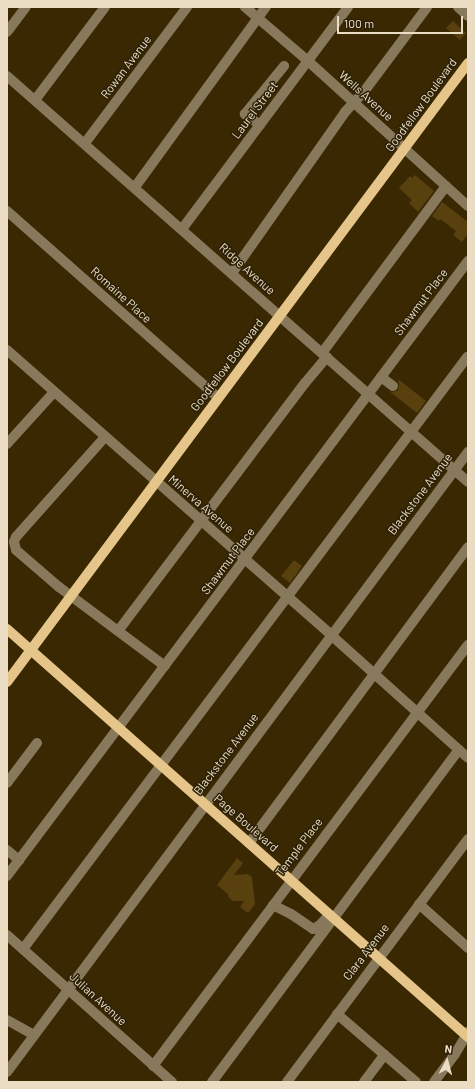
<!DOCTYPE html>
<html>
<head>
<meta charset="utf-8">
<style>
	body { margin:0 }
	#map { position:relative; width:475px; height:1089px; overflow:hidden; background:#392802; font-family:Barlow,sans-serif }
	div>[style] { position:absolute }
	.building>* { inset:0; background:#58410f }
	.minor>* { height:10px; margin:-5px; padding:0 5px; transform-origin:5px; border-radius:5px; background:#88785c }
	.major>* { height:10px; margin:-5px; padding:0 5px; transform-origin:5px; border-radius:5px; background:#e5c589 }
	span { translate:-50% -50%; white-space:nowrap; text-align:center; line-height:1.15; -webkit-text-stroke:3px #2c2006; paint-order:stroke }
	.street-label { font-size:12px; color:#eaddc4 }
	.frame { position:absolute; inset:0; border:8px solid #eaddc4; pointer-events:none }
	.north { position:absolute; left:427px; top:1041px; width:40px; height:40px; -webkit-text-stroke:3px #2c2006; paint-order:stroke; rotate:7deg; font-size:11px; font-weight:700; line-height:16px; text-align:center; color:#eaddc4 }
	.north::after { content:''; display:block; margin:auto; width:14px; height:18px; background:#eaddc4; clip-path:polygon(50% 0,100% 100%,50% 72%,0 100%) }
	.scale { position:absolute; left:337px; top:16px; width:126px; height:18px; box-sizing:border-box; border:2px solid #eaddc4; border-top:0; padding-left:5px; font-size:12px; line-height:14px; white-space:nowrap; color:#eaddc4; -webkit-text-stroke:3px #2c2006; paint-order:stroke }
</style>
</head>
<body>
<div id="map">
	<div class="building">
		<div style="clip-path:polygon(453px 21px,466px 33px,460px 40px,446px 28px)"></div>
		<div style="clip-path:polygon(415px 175px,434px 191px,418px 212px,409px 203px,412px 200px,399px 188px,410px 176px,412px 178px)"></div>
		<div style="clip-path:polygon(442px 202px,468px 222px,468px 234px,462px 242px,453px 235px,456px 231px,440px 219px,439px 221px,432px 216px)"></div>
		<div style="clip-path:polygon(398px 379px,426px 401px,417px 413px,389px 391px,393px 392px,398px 390px,399px 386px)"></div>
		<div style="clip-path:polygon(294px 560px,302px 566px,290px 583px,281px 576px)"></div>
		<div style="clip-path:polygon(237px 858px,243px 863px,234px 875px,248px 874px,252px 877px,255px 904px,248px 913px,240px 907px,244px 901px,233px 901px,229px 898px,228px 894px,217px 885px)"></div>
	</div>
	<div class="minor">
		<div style="left:245px;top:7px;width:83px;rotate:40.6deg"></div>
		<div style="left:308px;top:61px;width:216px;rotate:42.2deg"></div>
		<div style="left:458px;top:7px;width:13px;rotate:42deg"></div>
		<div style="left:7px;top:32px;width:31px;rotate:-53deg"></div>
		<div style="left:7px;top:76px;width:614px;rotate:41.37deg"></div>
		<div style="left:35px;top:100px;width:116px;rotate:-53deg"></div>
		<div style="left:260px;top:125px;width:19px;rotate:-144deg"></div>
		<div style="left:245px;top:114px;width:62px;rotate:-50.9deg"></div>
		<div style="left:85px;top:143px;width:170px;rotate:-53.1deg"></div>
		<div style="left:135px;top:187px;width:223px;rotate:-54deg"></div>
		<div style="left:7px;top:211px;width:282px;rotate:41.5deg"></div>
		<div style="left:182px;top:229px;width:277px;rotate:-53.2deg"></div>
		<div style="left:232px;top:273px;width:197px;rotate:-54.9deg"></div>
		<div style="left:345px;top:112px;width:26px;rotate:-47deg"></div>
		<div style="left:363px;top:93px;width:107px;rotate:-53.3deg"></div>
		<div style="left:7px;top:350px;width:432px;rotate:41.3deg"></div>
		<div style="left:331px;top:635px;width:184px;rotate:41.9deg"></div>
		<div style="left:322px;top:353px;width:208px;rotate:-53.4deg"></div>
		<div style="left:381px;top:377px;width:15px;rotate:37deg"></div>
		<div style="left:105px;top:437px;width:134px;rotate:131.7deg"></div>
		<div style="left:16px;top:537px;width:5px;rotate:112deg"></div>
		<div style="left:14px;top:542px;width:8px;rotate:76deg"></div>
		<div style="left:16px;top:550px;width:57px;rotate:40.7deg"></div>
		<div style="left:59px;top:587px;width:132px;rotate:36.7deg"></div>
		<div style="left:7px;top:444px;width:70px;rotate:-47.9deg"></div>
		<div style="left:118px;top:631px;width:311px;rotate:-53deg"></div>
		<div style="left:305px;top:383px;width:34px;rotate:-50deg"></div>
		<div style="left:7px;top:783px;width:50px;rotate:-53.1deg"></div>
		<div style="left:249px;top:843px;width:368px;rotate:-53.5deg"></div>
		<div style="left:7px;top:850px;width:16px;rotate:40deg"></div>
		<div style="left:7px;top:876px;width:769px;rotate:-53.15deg"></div>
		<div style="left:419px;top:904px;width:66px;rotate:41.9deg"></div>
		<div style="left:273px;top:905px;width:20px;rotate:27deg"></div>
		<div style="left:291px;top:914px;width:27px;rotate:34deg"></div>
		<div style="left:313px;top:929px;width:8px;rotate:-30deg"></div>
		<div style="left:320px;top:925px;width:11px;rotate:-49deg"></div>
		<div style="left:7px;top:935px;width:221px;rotate:41.7deg"></div>
		<div style="left:23px;top:949px;width:741px;rotate:-53.11deg"></div>
		<div style="left:337px;top:1014px;width:104px;rotate:40.7deg"></div>
		<div style="left:7px;top:1020px;width:31px;rotate:29deg"></div>
		<div style="left:153px;top:1066px;width:526px;rotate:-53.2deg"></div>
		<div style="left:7px;top:1072px;width:773px;rotate:-53.37deg"></div>
		<div style="left:212px;top:1082px;width:414px;rotate:-53.4deg"></div>
		<div style="left:287px;top:1082px;width:303px;rotate:-53.3deg"></div>
		<div style="left:364px;top:1082px;width:34px;rotate:-53deg"></div>
		<div style="left:434px;top:1082px;width:35px;rotate:-53deg"></div>
		<div style="left:455px;top:1054px;width:26px;rotate:-59deg"></div>
	</div>
	<div class="major">
		<div style="left:7px;top:629px;width:616px;rotate:41.51deg"></div>
		<div style="left:7px;top:682px;width:772px;rotate:-53.32deg"></div>
	</div>
	<div class="street-label">
		<span style="left:126px;top:67px;rotate:-53deg">Rowan Avenue</span>
		<span style="left:366px;top:96px;rotate:42deg">Wells Avenue</span>
		<span style="left:421px;top:105px;rotate:-54deg">Goodfellow Boulevard</span>
		<span style="left:255px;top:110px;rotate:-53deg">Laurel Street</span>
		<span style="left:247px;top:269px;rotate:42deg">Ridge Avenue</span>
		<span style="left:121px;top:295px;rotate:42deg">Romaine Place</span>
		<span style="left:421px;top:302px;rotate:-53deg">Shawmut Place</span>
		<span style="left:227px;top:365px;rotate:-53deg">Goodfellow Boulevard</span>
		<span style="left:420px;top:494px;rotate:-53deg">Blackstone Avenue</span>
		<span style="left:201px;top:504px;rotate:41deg">Minerva Avenue</span>
		<span style="left:228px;top:561px;rotate:-53deg">Shawmut Place</span>
		<span style="left:226px;top:754px;rotate:-53deg">Blackstone Avenue</span>
		<span style="left:246px;top:823px;rotate:41deg">Page Boulevard</span>
		<span style="left:299px;top:847px;rotate:-53deg">Temple Place</span>
		<span style="left:366px;top:952px;rotate:-53deg">Clara Avenue</span>
		<span style="left:98px;top:999px;rotate:42deg">Julian Avenue</span>
	</div>
	<div class="frame"></div>
	<div class="north">N</div>
	<div class="scale">100 m</div>
</div>
</body>
</html>
